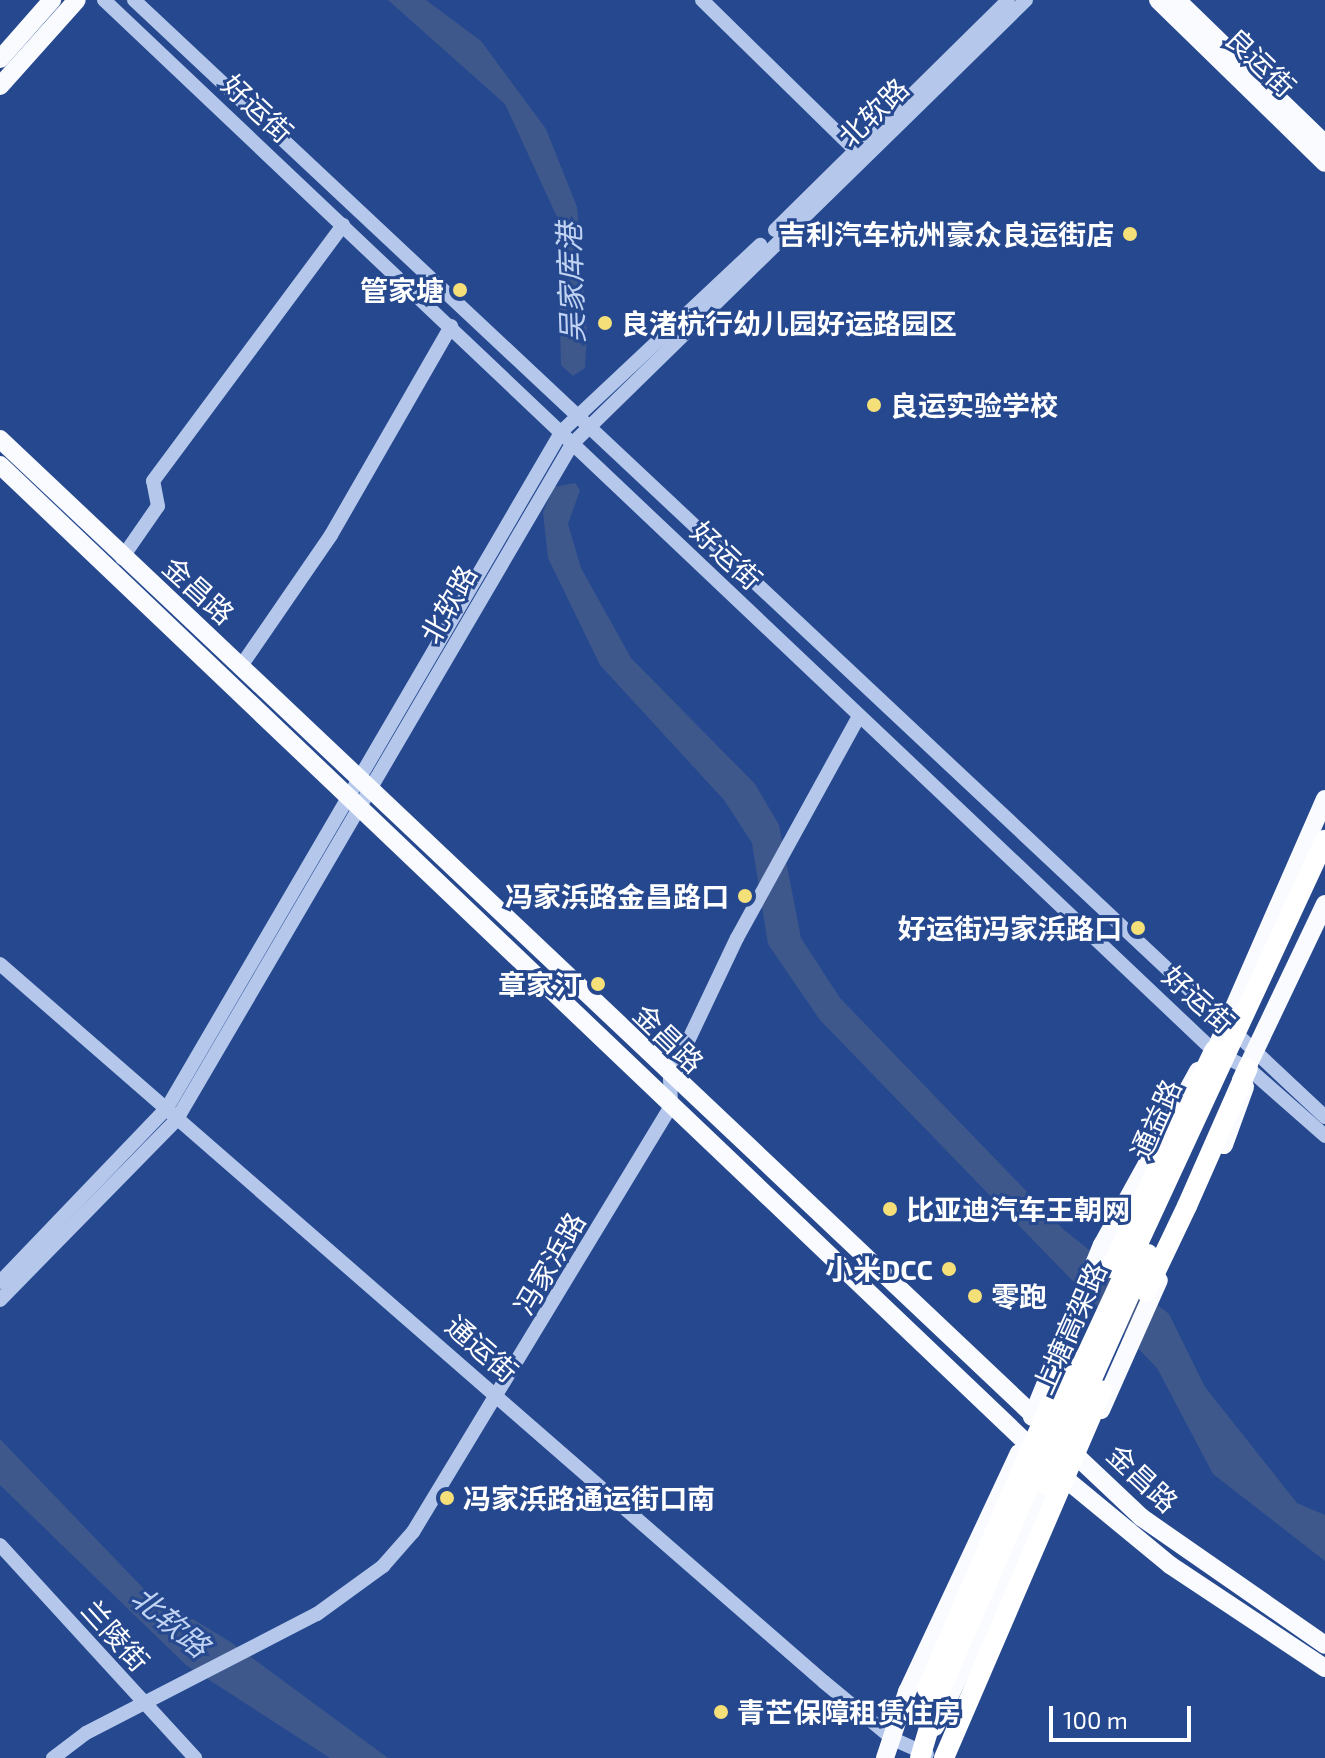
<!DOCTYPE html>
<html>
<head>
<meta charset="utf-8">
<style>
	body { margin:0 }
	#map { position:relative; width:1325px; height:1758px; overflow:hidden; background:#25488f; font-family:"Exo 2","Noto Sans SC",sans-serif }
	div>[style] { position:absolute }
	.water>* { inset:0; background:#3f588c }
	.minor>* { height:14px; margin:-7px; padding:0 7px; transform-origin:7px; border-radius:7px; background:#b5c8eb }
	.major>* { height:18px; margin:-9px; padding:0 9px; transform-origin:9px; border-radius:9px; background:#fafbff }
	.highway>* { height:20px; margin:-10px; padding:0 10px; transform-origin:10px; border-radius:10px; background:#fff }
	.highway-bridge>* { height:20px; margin:-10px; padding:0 10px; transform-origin:10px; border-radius:10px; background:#fff }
	.dots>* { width:22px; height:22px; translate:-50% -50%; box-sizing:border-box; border:4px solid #25488f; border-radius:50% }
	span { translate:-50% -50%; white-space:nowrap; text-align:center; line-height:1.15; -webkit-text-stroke:6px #25488f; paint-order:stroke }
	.street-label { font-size:28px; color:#fff }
	.poi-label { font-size:28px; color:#fff; font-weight:700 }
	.right { translate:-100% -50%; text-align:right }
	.left { translate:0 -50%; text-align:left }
	.water-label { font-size:30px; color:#c1d3f2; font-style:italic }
	.scale { position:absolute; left:1049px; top:1706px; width:142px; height:36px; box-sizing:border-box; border:4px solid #fff; border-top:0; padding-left:10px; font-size:24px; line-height:28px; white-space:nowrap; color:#fff; -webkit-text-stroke:6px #25488f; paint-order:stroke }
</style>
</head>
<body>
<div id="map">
	<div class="water">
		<div style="clip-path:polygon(388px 0,426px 0,481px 41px,546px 129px,577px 207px,587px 333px,585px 368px,573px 376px,561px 365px,557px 217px,505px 104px)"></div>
		<div style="clip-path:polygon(575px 483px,580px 490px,568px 524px,581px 568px,631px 658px,755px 784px,779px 825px,801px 938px,840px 998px,1063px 1229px,1169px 1314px,1205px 1387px,1297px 1503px,1325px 1515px,1325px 1561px,1213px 1474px,1157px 1368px,820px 1020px,768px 944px,752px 843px,724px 800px,600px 665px,548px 558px,543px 512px,554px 487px)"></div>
		<div style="clip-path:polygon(0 1439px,144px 1589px,232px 1643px,388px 1758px,330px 1758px,186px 1665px,0 1485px)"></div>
	</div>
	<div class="minor">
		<div style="left:104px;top:0;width:1529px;rotate:43.44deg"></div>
		<div style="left:1214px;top:1051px;width:38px;rotate:27deg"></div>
		<div style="left:1248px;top:1068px;width:103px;rotate:41.4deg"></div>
		<div style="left:134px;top:0;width:1633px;rotate:43.16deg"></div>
		<div style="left:702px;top:0;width:214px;rotate:44.4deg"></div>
		<div style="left:775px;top:230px;width:327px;rotate:-44.6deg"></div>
		<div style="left:122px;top:558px;width:63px;rotate:-55.3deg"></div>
		<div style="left:158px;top:506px;width:25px;rotate:-101deg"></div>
		<div style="left:153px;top:481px;width:319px;rotate:-53.4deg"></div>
		<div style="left:241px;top:666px;width:159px;rotate:-55.5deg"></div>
		<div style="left:331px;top:535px;width:241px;rotate:-60.1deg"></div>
		<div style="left:0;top:964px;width:1093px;rotate:41.07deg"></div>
		<div style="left:824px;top:1682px;width:89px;rotate:39.6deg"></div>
		<div style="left:893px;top:1739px;width:37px;rotate:24deg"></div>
		<div style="left:0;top:1282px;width:241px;rotate:-46.2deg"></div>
		<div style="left:167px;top:1108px;width:784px;rotate:-59.74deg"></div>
		<div style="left:562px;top:431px;width:272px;rotate:-43.2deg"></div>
		<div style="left:0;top:1300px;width:253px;rotate:-45.6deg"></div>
		<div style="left:177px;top:1119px;width:782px;rotate:-59.66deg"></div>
		<div style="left:572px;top:444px;width:635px;rotate:-44.36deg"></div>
		<div style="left:0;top:1545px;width:289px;rotate:47.5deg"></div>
		<div style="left:53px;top:1758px;width:41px;rotate:-37.1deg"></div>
		<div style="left:86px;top:1733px;width:260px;rotate:-27.3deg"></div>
		<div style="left:317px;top:1614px;width:82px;rotate:-36deg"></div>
		<div style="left:383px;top:1566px;width:45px;rotate:-48.6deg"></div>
		<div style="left:413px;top:1532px;width:498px;rotate:-58.8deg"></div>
		<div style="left:671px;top:1106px;width:27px;rotate:-92deg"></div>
		<div style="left:670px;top:1079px;width:156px;rotate:-64.6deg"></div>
		<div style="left:737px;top:938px;width:253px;rotate:-61.2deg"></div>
	</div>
	<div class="major">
		<div style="left:1158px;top:0;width:233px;rotate:44.3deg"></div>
		<div style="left:1177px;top:0;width:206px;rotate:44.2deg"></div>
		<div style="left:0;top:59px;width:79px;rotate:-48.6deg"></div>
		<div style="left:0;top:86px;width:115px;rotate:-48.2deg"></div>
		<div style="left:0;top:439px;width:1570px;rotate:43.37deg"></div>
		<div style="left:1141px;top:1517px;width:224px;rotate:34.8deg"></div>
		<div style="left:0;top:465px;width:1458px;rotate:43.61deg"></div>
		<div style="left:1056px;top:1471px;width:148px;rotate:39.5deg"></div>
		<div style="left:1170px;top:1565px;width:186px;rotate:33.6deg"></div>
		<div style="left:1210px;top:1062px;width:287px;rotate:-66.4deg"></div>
		<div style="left:1241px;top:1080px;width:195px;rotate:-64.5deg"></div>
		<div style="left:1224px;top:1145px;width:62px;rotate:-70.1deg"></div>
		<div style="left:1101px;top:1410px;width:142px;rotate:-66deg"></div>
		<div style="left:1032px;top:1417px;width:186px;rotate:-67.9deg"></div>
		<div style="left:1102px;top:1245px;width:199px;rotate:-61.1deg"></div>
		<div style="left:935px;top:1727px;width:282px;rotate:-64.6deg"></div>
		<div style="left:885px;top:1758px;width:70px;rotate:-71.6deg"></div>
		<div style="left:907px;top:1692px;width:264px;rotate:-64.9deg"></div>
	</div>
	<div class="highway">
		<div style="left:1155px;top:1173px;width:136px;rotate:-64.2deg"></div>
		<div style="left:1187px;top:1206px;width:151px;rotate:-66.2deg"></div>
	</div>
	<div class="highway-bridge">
		<div style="left:1111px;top:1268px;width:105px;rotate:-65.1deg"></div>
		<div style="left:1146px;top:1292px;width:95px;rotate:-64.5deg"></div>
		<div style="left:1045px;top:1484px;width:252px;rotate:-65.9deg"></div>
		<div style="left:927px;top:1689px;width:352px;rotate:-66.6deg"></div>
		<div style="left:920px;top:1758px;width:70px;rotate:-73.4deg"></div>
		<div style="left:940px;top:1691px;width:365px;rotate:-66.5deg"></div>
		<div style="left:1086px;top:1356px;width:569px;rotate:-65.15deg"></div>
		<div style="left:944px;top:1758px;width:400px;rotate:-66.7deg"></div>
	</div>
	<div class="dots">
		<div style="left:1130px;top:234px;background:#f5df79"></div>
		<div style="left:460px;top:290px;background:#f5df79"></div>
		<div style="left:605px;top:323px;background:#f5df79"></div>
		<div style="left:874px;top:405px;background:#f5df79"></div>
		<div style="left:745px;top:896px;background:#f5df79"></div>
		<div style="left:1138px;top:928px;background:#f5df79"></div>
		<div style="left:598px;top:984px;background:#f5df79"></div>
		<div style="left:890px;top:1209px;background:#f5df79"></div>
		<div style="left:949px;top:1269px;background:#f5df79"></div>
		<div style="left:975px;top:1296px;background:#f5df79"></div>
		<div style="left:447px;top:1498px;background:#f5df79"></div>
		<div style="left:721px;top:1712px;background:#f5df79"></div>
	</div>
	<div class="street-label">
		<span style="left:1261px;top:62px;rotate:44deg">良运街</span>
		<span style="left:258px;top:108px;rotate:43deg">好运街</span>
		<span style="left:873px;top:112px;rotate:-44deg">北软路</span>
		<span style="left:727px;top:555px;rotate:43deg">好运街</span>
		<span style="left:199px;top:590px;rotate:42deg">金昌路</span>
		<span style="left:448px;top:604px;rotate:-61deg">北软路</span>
		<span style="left:1199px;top:999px;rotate:42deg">好运街</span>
		<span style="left:669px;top:1038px;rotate:44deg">金昌路</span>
		<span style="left:1155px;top:1119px;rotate:-66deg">通益路</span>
		<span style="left:549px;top:1263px;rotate:-60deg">冯家浜路</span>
		<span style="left:1069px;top:1328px;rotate:-66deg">上塘高架路</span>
		<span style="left:482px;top:1348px;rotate:41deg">通运街</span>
		<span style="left:1143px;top:1478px;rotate:43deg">金昌路</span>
		<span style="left:116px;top:1635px;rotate:48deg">兰陵街</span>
	</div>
	<div class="poi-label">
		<span class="right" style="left:1114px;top:234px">吉利汽车杭州豪众良运街店</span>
		<span class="right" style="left:444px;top:290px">管家塘</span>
		<span class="left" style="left:621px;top:323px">良渚杭行幼儿园好运路园区</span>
		<span class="left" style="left:890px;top:405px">良运实验学校</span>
		<span class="right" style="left:729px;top:896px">冯家浜路金昌路口</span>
		<span class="right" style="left:1122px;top:928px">好运街冯家浜路口</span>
		<span class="right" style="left:582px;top:984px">章家汀</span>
		<span class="left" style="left:906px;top:1209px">比亚迪汽车王朝网</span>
		<span class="right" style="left:933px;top:1269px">小米DCC</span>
		<span class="left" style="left:991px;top:1296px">零跑</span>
		<span class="left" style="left:463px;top:1498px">冯家浜路通运街口南</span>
		<span class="left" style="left:737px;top:1712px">青芒保障租赁住房</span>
	</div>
	<div class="water-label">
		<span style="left:570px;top:283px;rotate:-92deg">吴家库港</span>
		<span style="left:171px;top:1621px;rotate:40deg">北软路</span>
	</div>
	<div class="scale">100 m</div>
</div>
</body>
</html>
